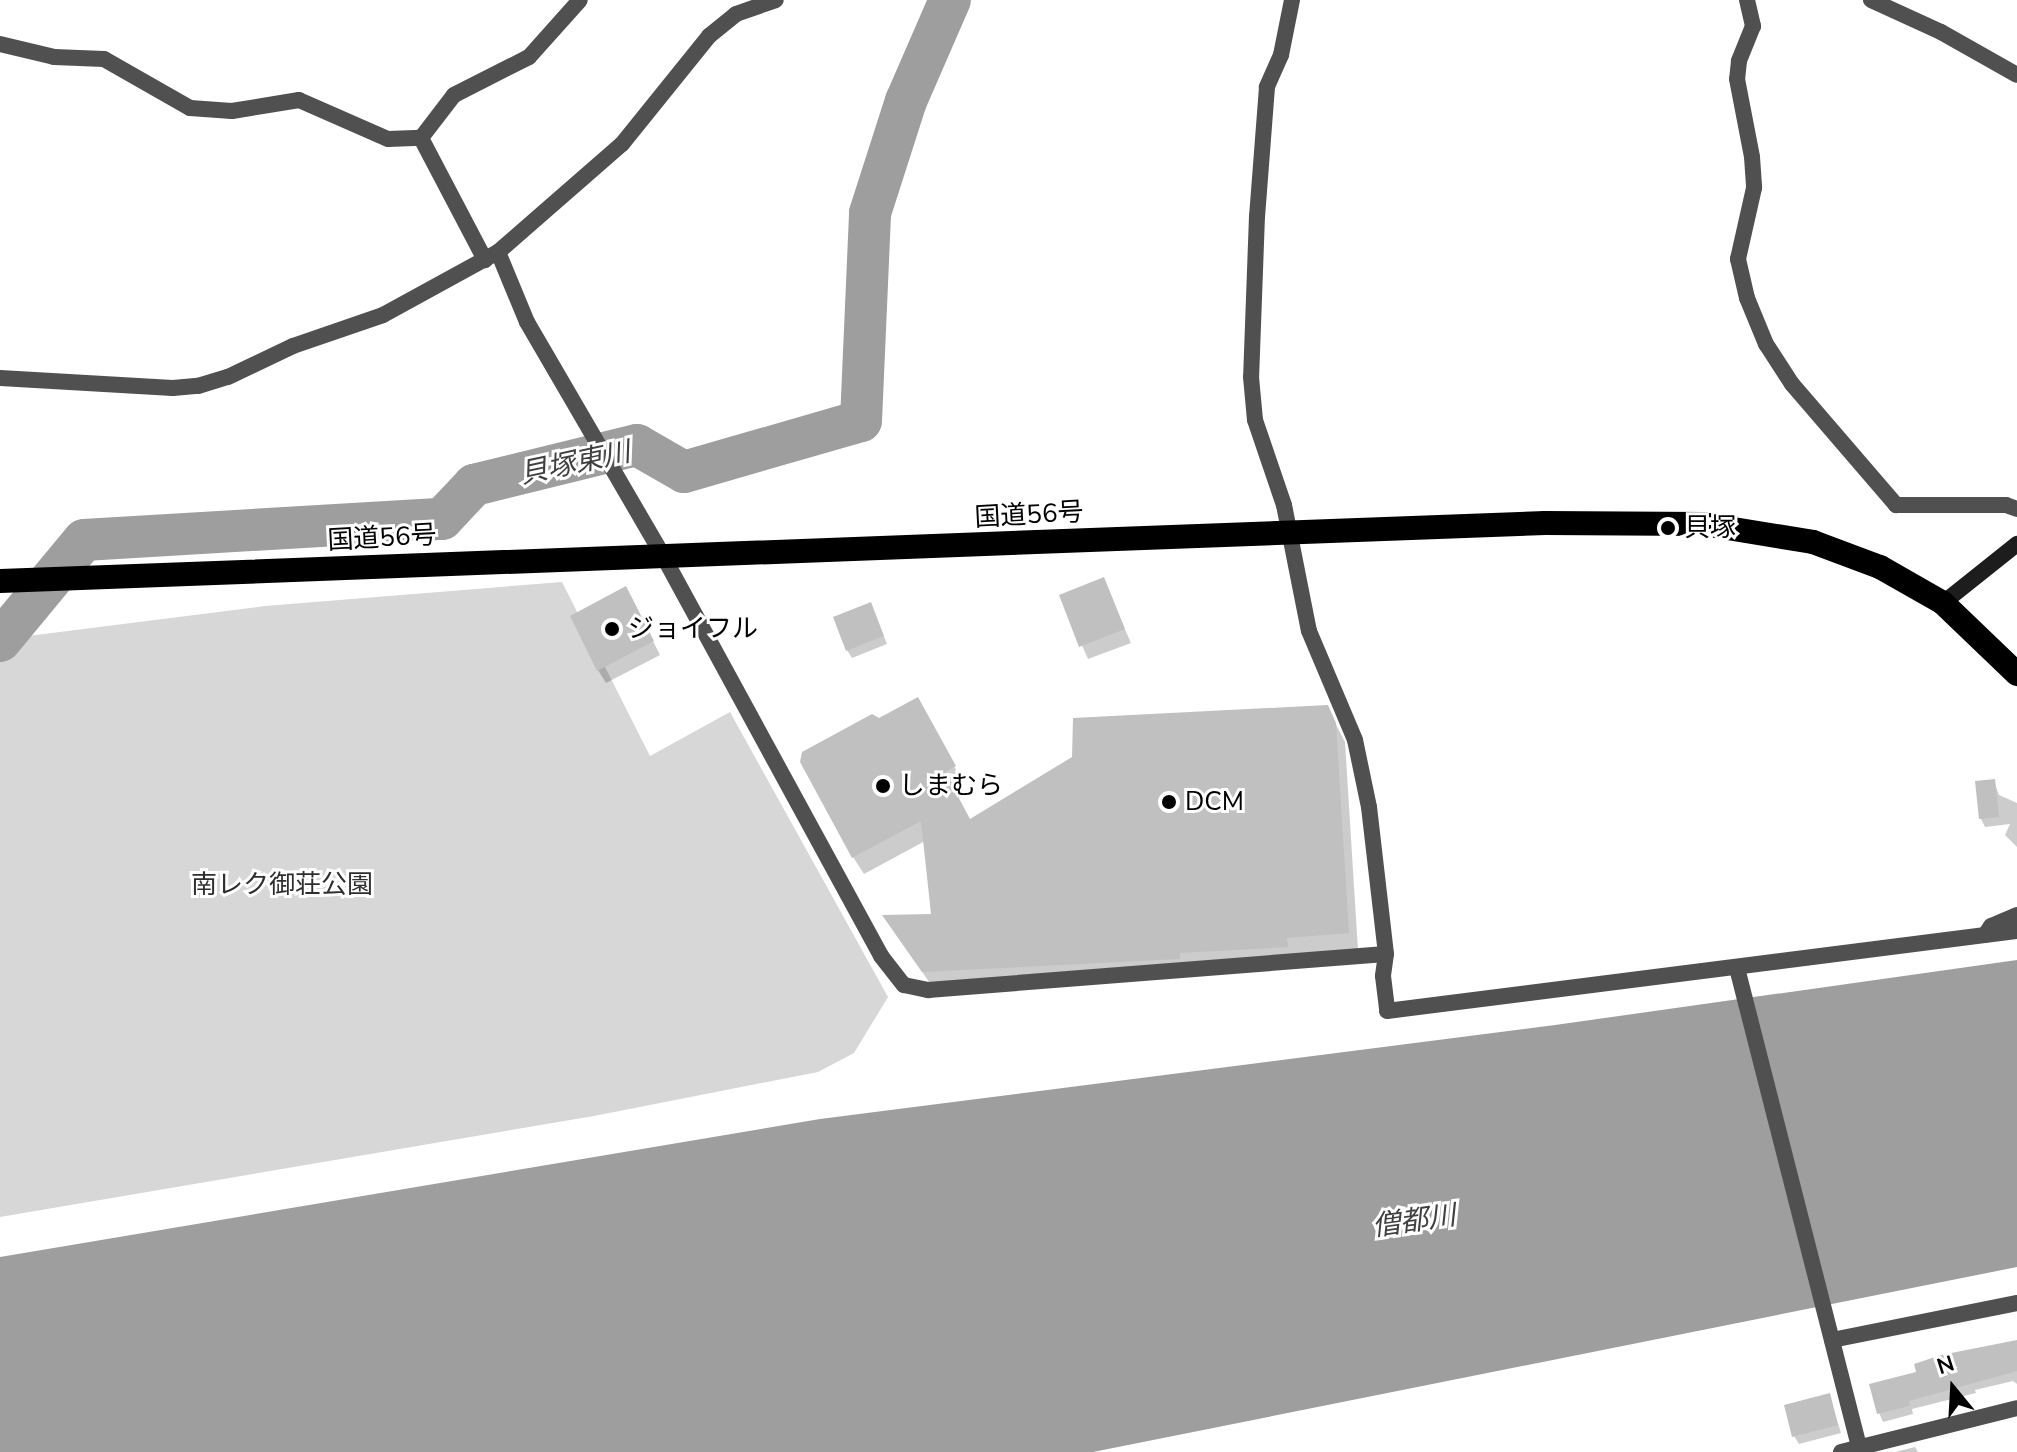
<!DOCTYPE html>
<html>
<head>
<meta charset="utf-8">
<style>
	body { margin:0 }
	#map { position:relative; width:2017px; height:1452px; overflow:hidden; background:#fff; font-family:"Nunito Sans","Noto Sans JP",sans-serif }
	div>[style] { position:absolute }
	.green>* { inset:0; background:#d7d7d7 }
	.water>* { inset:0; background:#9e9e9e }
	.shadow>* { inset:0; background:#0003 }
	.river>* { height:42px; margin:-21px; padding:0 21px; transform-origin:21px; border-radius:21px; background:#9e9e9e }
	.building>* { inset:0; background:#c0c0c0 }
	.street>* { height:16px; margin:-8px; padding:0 8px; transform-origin:8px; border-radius:8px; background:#505050 }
	.secondary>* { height:16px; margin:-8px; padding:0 8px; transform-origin:8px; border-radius:8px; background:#1d1d1d }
	.highway>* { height:24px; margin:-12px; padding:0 12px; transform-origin:12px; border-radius:12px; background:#000 }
	.dots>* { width:22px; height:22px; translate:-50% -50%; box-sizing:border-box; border:4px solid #fff; border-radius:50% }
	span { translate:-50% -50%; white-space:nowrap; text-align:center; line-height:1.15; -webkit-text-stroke:6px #fff; paint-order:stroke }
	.street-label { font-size:26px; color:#000 }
	.poi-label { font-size:26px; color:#000 }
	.left { translate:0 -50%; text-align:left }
	.park-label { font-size:26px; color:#2e2e2e }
	.water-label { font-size:28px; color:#3f3f3f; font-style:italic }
	.north { position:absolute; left:1913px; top:1348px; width:80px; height:80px; -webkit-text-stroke:6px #fff; paint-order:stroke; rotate:342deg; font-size:22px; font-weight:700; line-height:32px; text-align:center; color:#000 }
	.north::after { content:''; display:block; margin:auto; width:28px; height:36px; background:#000; clip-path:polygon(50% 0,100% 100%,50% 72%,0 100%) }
</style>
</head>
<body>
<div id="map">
	<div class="green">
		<div style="clip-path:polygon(562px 582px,650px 756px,730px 712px,888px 997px,854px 1053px,818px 1072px,594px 1116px,0 1217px,0 632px,20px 637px,265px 606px)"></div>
	</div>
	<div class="water">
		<div style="clip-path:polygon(2017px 960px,2017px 1267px,1093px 1452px,0 1452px,0 1257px,820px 1119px,1555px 1025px)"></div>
	</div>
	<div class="shadow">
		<div style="clip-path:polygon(1103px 580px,1131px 643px,1088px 659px,1061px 597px)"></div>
		<div style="clip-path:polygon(633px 601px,660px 655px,606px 683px,598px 670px)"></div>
		<div style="clip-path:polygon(871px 605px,887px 644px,852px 658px,847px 650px)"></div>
		<div style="clip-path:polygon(1327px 707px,1345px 742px,1358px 950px,934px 989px,895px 933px,933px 916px,925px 841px,864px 874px,853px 857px,879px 721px,928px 717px,964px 785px,953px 790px,970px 822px)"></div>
		<div style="clip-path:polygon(1994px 781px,1999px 795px,2017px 803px,2017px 847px,2005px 835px,2010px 824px,1985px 827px,1981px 819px)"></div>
		<div style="clip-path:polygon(2017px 1342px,2017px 1384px,2013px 1381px,1975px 1390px,1976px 1393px,1912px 1409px,1913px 1414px,1883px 1422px,1879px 1413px)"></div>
		<div style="clip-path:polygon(1829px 1395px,1841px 1433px,1799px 1444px,1794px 1436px)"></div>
		<div style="clip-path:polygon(1915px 1447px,1918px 1452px,1895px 1452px)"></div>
	</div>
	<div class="river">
		<div style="left:0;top:641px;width:131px;rotate:-50.3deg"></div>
		<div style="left:84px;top:540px;width:359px;rotate:-3.4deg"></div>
		<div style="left:442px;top:519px;width:47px;rotate:-46.7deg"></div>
		<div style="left:474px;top:485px;width:168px;rotate:-13.8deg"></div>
		<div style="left:637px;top:445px;width:54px;rotate:29.9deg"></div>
		<div style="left:684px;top:472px;width:184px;rotate:-16.1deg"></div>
		<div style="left:861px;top:421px;width:208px;rotate:-87.5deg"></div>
		<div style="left:870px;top:213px;width:118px;rotate:-72.2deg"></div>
		<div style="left:906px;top:101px;width:110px;rotate:-66.5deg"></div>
	</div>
	<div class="building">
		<div style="clip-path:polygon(1104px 577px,1125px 629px,1079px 647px,1059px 595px)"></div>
		<div style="clip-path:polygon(626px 586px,654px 641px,597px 671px,570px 616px)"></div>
		<div style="clip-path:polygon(871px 602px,884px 636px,846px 651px,833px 617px)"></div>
		<div style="clip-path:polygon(918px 697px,956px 766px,945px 772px,970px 819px,1072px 757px,1073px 718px,1328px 705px,1336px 723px,1349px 933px,1287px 938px,1288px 947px,1180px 953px,1180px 959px,922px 972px,882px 915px,931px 914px,921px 821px,852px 858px,800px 762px,802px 752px,872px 714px,879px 718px)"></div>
		<div style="clip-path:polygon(1995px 779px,1999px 817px,1979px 819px,1975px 781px)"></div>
		<div style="clip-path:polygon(2017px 1340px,2017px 1371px,1909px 1401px,1910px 1406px,1877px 1414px,1869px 1384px,1916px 1372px,1914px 1364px,1941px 1355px)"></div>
		<div style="clip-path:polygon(1830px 1393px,1838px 1425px,1792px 1437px,1784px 1405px)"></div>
	</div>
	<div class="street">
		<div style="left:1292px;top:0;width:56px;rotate:101.3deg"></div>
		<div style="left:1281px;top:55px;width:35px;rotate:114deg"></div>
		<div style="left:1267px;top:87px;width:129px;rotate:94.4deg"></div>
		<div style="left:1257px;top:216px;width:161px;rotate:92.1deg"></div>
		<div style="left:1251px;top:377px;width:43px;rotate:84.7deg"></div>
		<div style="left:1255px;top:420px;width:90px;rotate:71.2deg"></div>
		<div style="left:1284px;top:505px;width:128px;rotate:78.8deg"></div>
		<div style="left:1309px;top:631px;width:118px;rotate:67.1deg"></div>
		<div style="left:1355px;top:740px;width:68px;rotate:78.2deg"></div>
		<div style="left:1369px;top:807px;width:148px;rotate:83.4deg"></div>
		<div style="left:1386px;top:954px;width:22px;rotate:98deg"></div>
		<div style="left:1383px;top:976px;width:35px;rotate:83deg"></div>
		<div style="left:1387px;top:1011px;width:635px;rotate:-7.24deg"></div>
		<div style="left:1747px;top:0;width:27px;rotate:77deg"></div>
		<div style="left:1753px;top:26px;width:38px;rotate:112deg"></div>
		<div style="left:1739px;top:61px;width:18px;rotate:96deg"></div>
		<div style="left:1737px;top:79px;width:79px;rotate:79.1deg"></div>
		<div style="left:1752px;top:157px;width:31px;rotate:86deg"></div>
		<div style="left:1754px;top:188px;width:73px;rotate:102.7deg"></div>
		<div style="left:1738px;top:259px;width:40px;rotate:77deg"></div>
		<div style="left:1747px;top:298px;width:50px;rotate:67.6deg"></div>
		<div style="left:1766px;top:344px;width:48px;rotate:57deg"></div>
		<div style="left:1792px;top:384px;width:160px;rotate:49.3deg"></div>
		<div style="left:1896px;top:505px;width:110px"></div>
		<div style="left:2006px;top:505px;width:12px;rotate:20deg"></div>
		<div style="left:1871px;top:0;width:77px;rotate:24.6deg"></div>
		<div style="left:1941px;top:32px;width:87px;rotate:29.5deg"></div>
		<div style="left:0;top:44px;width:56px;rotate:13.5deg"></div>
		<div style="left:54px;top:57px;width:50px;rotate:2.3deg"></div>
		<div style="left:104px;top:59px;width:99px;rotate:29.7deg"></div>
		<div style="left:190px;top:108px;width:42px;rotate:4.1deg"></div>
		<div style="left:232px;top:111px;width:68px;rotate:-9.3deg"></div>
		<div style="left:299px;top:100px;width:97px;rotate:23.7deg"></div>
		<div style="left:388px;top:139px;width:33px;rotate:-2deg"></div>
		<div style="left:421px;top:138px;width:54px;rotate:-52.5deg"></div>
		<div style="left:454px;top:95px;width:84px;rotate:-26.9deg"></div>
		<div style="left:529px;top:57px;width:76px;rotate:-48.2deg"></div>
		<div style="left:421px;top:138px;width:138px;rotate:62.3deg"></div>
		<div style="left:498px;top:252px;width:76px;rotate:67.5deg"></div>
		<div style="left:527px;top:322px;width:268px;rotate:59.8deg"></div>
		<div style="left:662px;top:554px;width:458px;rotate:61.4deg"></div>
		<div style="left:881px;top:956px;width:37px;rotate:52deg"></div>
		<div style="left:904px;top:985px;width:25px;rotate:12deg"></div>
		<div style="left:928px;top:990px;width:459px;rotate:-4.5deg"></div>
		<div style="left:0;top:378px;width:173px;rotate:3.3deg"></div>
		<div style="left:173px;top:388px;width:25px;rotate:-5deg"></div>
		<div style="left:198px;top:386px;width:31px;rotate:-17deg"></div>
		<div style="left:228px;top:377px;width:72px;rotate:-25.5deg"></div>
		<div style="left:293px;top:346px;width:95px;rotate:-19deg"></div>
		<div style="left:383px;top:315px;width:131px;rotate:-28.7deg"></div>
		<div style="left:498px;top:252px;width:164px;rotate:-41.1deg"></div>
		<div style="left:622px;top:144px;width:139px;rotate:-51.1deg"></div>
		<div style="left:709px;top:36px;width:35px;rotate:-39deg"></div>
		<div style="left:736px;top:14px;width:42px;rotate:-19.3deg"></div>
		<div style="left:1985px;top:935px;width:11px;rotate:-56deg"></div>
		<div style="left:1991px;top:926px;width:28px;rotate:-23deg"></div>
		<div style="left:1737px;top:968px;width:499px;rotate:75.7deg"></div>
		<div style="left:1832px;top:1340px;width:189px;rotate:-11.3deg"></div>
		<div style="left:1841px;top:1452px;width:181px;rotate:-14deg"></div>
	</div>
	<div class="secondary">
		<div style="left:1943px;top:603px;width:95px;rotate:-38.6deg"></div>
	</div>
	<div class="highway">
		<div style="left:0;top:581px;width:1546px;rotate:-2.15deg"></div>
		<div style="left:1545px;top:523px;width:158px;rotate:0.4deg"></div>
		<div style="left:1703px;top:524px;width:111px;rotate:9.3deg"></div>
		<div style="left:1813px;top:542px;width:72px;rotate:20.5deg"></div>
		<div style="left:1880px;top:567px;width:73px;rotate:29.7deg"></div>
		<div style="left:1943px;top:603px;width:103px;rotate:43.8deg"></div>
	</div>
	<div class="dots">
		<div style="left:1668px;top:528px;background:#000"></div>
		<div style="left:612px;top:629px;background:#000"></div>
		<div style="left:883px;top:786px;background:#000"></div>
		<div style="left:1169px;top:802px;background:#000"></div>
	</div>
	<div class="street-label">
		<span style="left:1029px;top:515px;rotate:-3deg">国道56号</span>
		<span style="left:382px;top:538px;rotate:-3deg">国道56号</span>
	</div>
	<div class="poi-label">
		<span class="left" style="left:1684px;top:528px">貝塚</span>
		<span class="left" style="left:628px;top:629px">ジョイフル</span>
		<span class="left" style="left:899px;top:786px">しまむら</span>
		<span class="left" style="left:1185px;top:802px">DCM</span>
	</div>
	<div class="park-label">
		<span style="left:282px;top:885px">南レク御荘公園</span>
	</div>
	<div class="water-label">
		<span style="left:575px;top:463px;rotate:-12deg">貝塚東川</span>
		<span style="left:1414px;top:1221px;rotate:-8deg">僧都川</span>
	</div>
	<div class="north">N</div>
</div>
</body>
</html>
